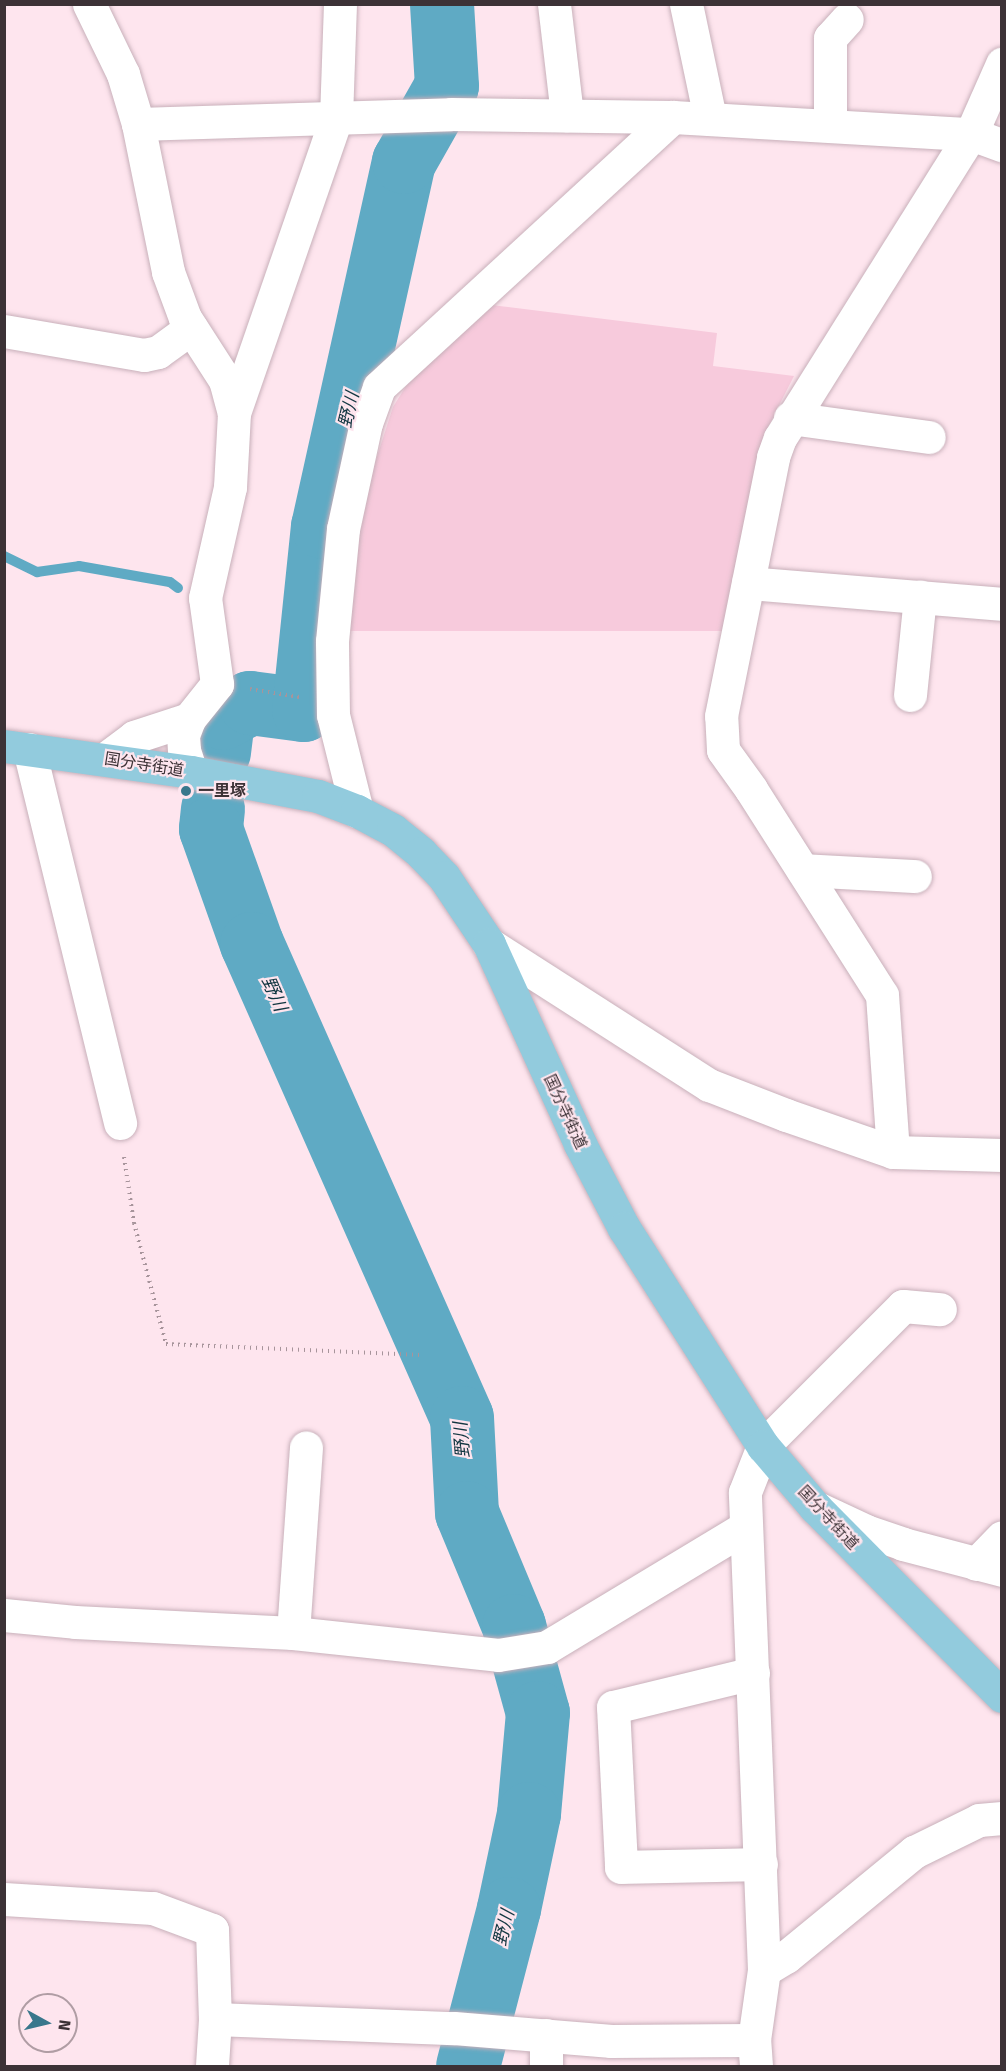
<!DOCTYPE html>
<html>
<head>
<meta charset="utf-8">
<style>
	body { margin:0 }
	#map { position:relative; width:1006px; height:2071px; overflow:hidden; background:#fee5ee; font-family:"Fira Sans","Noto Sans JP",sans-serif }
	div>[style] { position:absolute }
	.green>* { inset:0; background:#f7cadc }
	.stream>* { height:10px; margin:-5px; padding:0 5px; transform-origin:5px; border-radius:5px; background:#5faac4 }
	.river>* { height:64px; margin:-32px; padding:0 32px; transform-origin:32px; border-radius:32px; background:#5faac4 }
	.path>* { height:4px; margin-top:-2px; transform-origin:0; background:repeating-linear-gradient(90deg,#a7949b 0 1.5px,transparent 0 6px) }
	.roads { filter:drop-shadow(0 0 2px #c8b0ba) drop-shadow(0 0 2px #c8b0ba) }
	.minor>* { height:33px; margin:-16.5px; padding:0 16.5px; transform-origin:16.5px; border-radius:16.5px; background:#fff }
	.major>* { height:33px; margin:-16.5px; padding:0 16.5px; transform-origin:16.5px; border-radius:16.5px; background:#92cbdd }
	.dots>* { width:16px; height:16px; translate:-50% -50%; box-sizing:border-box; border:3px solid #fee5ee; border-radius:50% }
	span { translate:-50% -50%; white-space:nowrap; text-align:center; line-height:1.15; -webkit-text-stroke:4.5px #fee5ee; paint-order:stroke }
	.street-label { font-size:16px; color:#3c3236 }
	.poi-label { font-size:16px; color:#3c3236; font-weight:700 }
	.left { translate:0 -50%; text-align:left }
	.water-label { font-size:18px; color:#123641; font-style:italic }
	.frame { position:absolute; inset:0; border:6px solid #3c3236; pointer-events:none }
	.north { position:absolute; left:18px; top:1993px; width:60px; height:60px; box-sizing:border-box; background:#fee5ee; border:2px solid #b09da4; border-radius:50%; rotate:98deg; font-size:16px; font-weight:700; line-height:24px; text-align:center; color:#3c3236 }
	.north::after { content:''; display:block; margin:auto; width:21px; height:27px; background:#39778c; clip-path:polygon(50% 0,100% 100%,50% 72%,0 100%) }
</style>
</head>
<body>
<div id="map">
	<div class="green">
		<div style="clip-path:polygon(491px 305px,717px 333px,713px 366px,794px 376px,763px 437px,729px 631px,349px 631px,354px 562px,374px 466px,393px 407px,411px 378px)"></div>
	</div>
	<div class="stream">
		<div style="left:4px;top:556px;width:37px;rotate:26deg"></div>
		<div style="left:37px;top:572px;width:42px;rotate:-8.1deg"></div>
		<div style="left:79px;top:566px;width:92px;rotate:10deg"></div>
		<div style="left:170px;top:582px;width:10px;rotate:37deg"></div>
		<div style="left:222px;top:710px;width:8px;rotate:83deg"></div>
	</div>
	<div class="river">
		<div style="left:219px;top:752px;width:34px;rotate:-83deg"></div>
		<div style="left:223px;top:718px;width:31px;rotate:-29deg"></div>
		<div style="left:250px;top:703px;width:54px;rotate:7.4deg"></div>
		<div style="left:304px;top:710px;width:184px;rotate:-84.1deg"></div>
		<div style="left:323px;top:527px;width:374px;rotate:-77.5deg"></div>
		<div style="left:404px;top:162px;width:87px;rotate:-60.5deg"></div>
		<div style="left:447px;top:86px;width:82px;rotate:-93.5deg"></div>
		<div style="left:213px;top:809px;width:20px;rotate:96deg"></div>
		<div style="left:211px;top:829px;width:122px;rotate:70.4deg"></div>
		<div style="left:252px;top:944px;width:518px;rotate:66.1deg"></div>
		<div style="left:462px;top:1418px;width:95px;rotate:87deg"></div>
		<div style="left:467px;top:1513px;width:122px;rotate:67.4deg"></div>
		<div style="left:514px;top:1626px;width:90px;rotate:74.6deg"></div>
		<div style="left:538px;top:1713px;width:101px;rotate:95.1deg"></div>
		<div style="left:529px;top:1814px;width:97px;rotate:101.9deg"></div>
		<div style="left:509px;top:1909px;width:162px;rotate:104.6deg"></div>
	</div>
	<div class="path">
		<div style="left:250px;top:689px;width:50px;rotate:9.3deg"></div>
		<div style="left:124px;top:1157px;width:67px;rotate:81.4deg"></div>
		<div style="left:134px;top:1223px;width:125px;rotate:75.2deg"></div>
		<div style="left:166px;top:1344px;width:255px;rotate:2.5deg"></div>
	</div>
	<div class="roads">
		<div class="minor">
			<div style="left:89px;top:4px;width:78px;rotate:64.1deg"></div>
			<div style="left:123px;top:74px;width:52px;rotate:73.3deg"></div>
			<div style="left:138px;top:124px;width:151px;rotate:78.5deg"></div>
			<div style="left:168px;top:272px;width:49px;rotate:69.7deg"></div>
			<div style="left:185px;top:318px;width:74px;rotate:57.2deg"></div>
			<div style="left:225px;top:380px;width:34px;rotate:75deg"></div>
			<div style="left:554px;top:4px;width:112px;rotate:83.3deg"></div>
			<div style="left:686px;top:4px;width:116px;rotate:78.1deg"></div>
			<div style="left:138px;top:124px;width:313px;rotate:-1.8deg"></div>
			<div style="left:451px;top:114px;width:222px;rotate:0.8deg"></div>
			<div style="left:673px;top:117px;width:298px;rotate:3.3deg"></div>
			<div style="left:971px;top:134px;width:33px;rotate:20deg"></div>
			<div style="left:830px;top:125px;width:87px;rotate:-90deg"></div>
			<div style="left:830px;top:38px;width:25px;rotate:-48deg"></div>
			<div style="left:4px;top:331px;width:142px;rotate:9.7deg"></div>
			<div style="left:144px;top:355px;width:14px;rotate:-12deg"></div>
			<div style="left:158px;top:352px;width:41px;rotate:-36deg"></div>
			<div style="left:790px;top:418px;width:140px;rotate:7.8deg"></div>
			<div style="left:748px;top:583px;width:255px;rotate:4.7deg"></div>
			<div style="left:910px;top:695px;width:99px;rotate:-84.2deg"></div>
			<div style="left:29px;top:749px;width:385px;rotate:76.3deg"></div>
			<div style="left:105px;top:759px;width:36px;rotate:-37deg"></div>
			<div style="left:134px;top:737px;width:58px;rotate:-18.1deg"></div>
			<div style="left:191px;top:772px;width:23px;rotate:-108deg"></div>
			<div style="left:184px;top:750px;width:15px;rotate:-94deg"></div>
			<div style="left:183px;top:735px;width:17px;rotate:-69deg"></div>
			<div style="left:189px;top:719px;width:45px;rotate:-51.3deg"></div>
			<div style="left:217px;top:684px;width:87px;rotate:-97.9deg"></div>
			<div style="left:205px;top:598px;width:114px;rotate:-77.3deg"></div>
			<div style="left:230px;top:487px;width:74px;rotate:-86.9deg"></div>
			<div style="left:234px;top:413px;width:312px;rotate:-70.9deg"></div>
			<div style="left:336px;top:118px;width:114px;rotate:-88deg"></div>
			<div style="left:357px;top:811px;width:99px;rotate:-104deg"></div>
			<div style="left:333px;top:715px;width:74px;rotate:-90.8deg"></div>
			<div style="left:332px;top:641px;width:113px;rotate:-84.4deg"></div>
			<div style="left:343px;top:529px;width:108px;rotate:-77.8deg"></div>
			<div style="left:366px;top:423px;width:38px;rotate:-70deg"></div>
			<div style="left:379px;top:387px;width:399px;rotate:-42.6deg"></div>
			<div style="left:803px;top:870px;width:112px;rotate:3.1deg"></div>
			<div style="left:489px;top:944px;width:261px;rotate:32.7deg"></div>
			<div style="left:709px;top:1085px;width:83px;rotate:21.3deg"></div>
			<div style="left:786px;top:1115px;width:113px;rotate:19.1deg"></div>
			<div style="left:893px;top:1152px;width:109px;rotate:1.6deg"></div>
			<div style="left:893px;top:1152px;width:157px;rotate:-94deg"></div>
			<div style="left:882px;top:995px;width:244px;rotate:-122.5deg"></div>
			<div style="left:751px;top:789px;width:48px;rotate:-125.7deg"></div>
			<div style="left:723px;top:750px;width:34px;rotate:-93deg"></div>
			<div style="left:721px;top:716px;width:264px;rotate:-78.6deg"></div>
			<div style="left:773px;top:457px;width:20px;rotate:-70deg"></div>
			<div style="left:780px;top:438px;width:359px;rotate:-57.9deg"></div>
			<div style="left:971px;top:134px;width:77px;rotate:-66.1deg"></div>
			<div style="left:819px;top:1509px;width:52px;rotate:25.1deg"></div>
			<div style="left:866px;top:1531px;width:39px;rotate:19deg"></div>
			<div style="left:903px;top:1544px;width:102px;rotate:14.7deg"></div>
			<div style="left:976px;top:1564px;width:37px;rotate:-46deg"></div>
			<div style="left:4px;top:1615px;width:71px;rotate:5.6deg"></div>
			<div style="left:75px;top:1622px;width:218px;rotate:2.9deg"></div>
			<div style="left:293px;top:1633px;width:206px;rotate:6.1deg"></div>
			<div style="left:498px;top:1655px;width:50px;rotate:-9.3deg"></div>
			<div style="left:547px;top:1647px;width:232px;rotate:-31.1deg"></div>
			<div style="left:293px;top:1633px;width:186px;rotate:-86deg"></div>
			<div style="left:753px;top:1673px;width:144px;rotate:166.3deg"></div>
			<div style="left:613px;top:1707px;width:160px;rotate:87.1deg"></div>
			<div style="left:621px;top:1867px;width:140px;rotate:-1.2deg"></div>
			<div style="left:4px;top:1899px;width:149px;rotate:3.5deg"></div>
			<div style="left:153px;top:1908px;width:63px;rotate:20.4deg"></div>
			<div style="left:212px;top:1930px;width:89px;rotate:88.1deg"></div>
			<div style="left:215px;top:2019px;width:47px;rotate:93.7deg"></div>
			<div style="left:764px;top:1970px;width:26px;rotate:-31deg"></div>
			<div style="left:786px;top:1957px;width:166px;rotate:-39.4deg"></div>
			<div style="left:914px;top:1852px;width:72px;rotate:-26.2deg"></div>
			<div style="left:979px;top:1820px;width:23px;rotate:-5deg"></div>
			<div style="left:215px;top:2019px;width:239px;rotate:2.2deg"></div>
			<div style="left:454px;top:2028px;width:158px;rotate:4.7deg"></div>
			<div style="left:611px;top:2041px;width:143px;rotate:-0.4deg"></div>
			<div style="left:546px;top:2035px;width:31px;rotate:90deg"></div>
			<div style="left:756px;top:2066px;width:26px;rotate:-94deg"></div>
			<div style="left:754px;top:2040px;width:71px;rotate:-81.9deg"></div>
			<div style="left:764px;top:1970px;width:478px;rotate:-92.3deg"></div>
			<div style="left:745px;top:1492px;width:49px;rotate:-68.6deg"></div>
			<div style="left:763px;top:1446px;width:198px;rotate:-45deg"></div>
			<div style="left:903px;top:1306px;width:37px;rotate:5deg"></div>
		</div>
		<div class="major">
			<div style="left:4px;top:746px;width:189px;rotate:7.9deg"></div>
			<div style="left:191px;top:772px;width:129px;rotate:10.7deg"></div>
			<div style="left:318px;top:796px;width:42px;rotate:21deg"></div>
			<div style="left:357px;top:811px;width:41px;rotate:27.8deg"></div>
			<div style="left:393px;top:830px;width:36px;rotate:39deg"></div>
			<div style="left:421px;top:853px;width:33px;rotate:46deg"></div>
			<div style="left:444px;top:877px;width:81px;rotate:56.1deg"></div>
			<div style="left:489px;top:944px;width:220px;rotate:65.5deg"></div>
			<div style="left:580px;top:1144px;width:95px;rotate:62.4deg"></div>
			<div style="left:624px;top:1228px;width:259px;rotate:57.5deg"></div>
			<div style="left:763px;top:1446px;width:80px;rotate:49.6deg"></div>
			<div style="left:815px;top:1507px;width:266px;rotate:45.3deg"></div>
		</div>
	</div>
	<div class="dots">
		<div style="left:186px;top:791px;background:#39778c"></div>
	</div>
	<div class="street-label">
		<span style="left:144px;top:765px;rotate:9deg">国分寺街道</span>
		<span style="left:565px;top:1112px;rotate:65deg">国分寺街道</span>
		<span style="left:828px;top:1518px;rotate:47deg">国分寺街道</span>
	</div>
	<div class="poi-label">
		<span class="left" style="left:198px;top:791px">一里塚</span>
	</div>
	<div class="water-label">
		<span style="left:349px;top:410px;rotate:-77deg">野川</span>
		<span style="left:274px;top:994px;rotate:66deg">野川</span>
		<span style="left:462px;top:1440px;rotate:-95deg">野川</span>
		<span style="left:504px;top:1928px;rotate:-76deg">野川</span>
	</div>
	<div class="frame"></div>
	<div class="north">N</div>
</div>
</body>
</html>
